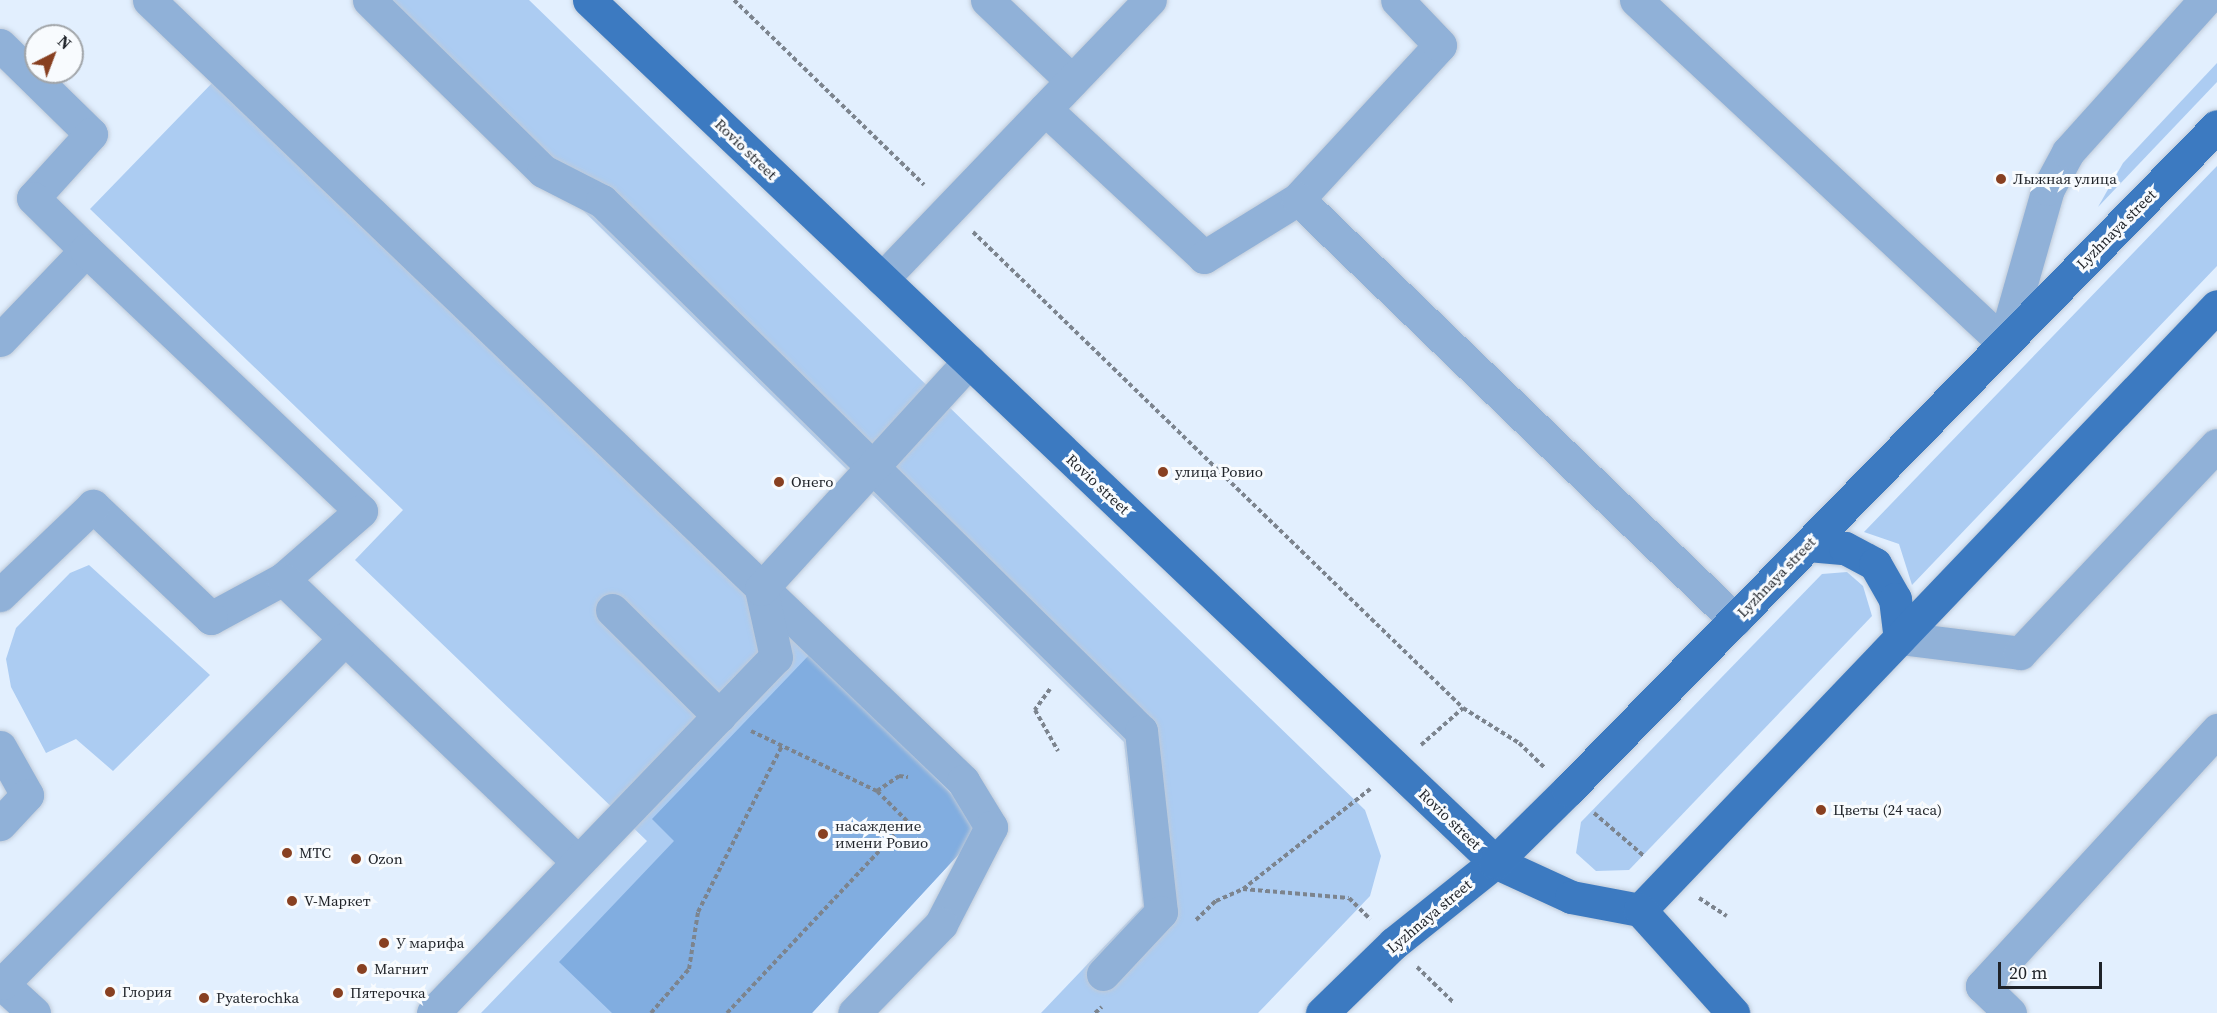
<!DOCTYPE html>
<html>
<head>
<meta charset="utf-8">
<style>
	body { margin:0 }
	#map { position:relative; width:2217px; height:1013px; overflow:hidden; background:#e2effe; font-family:"Source Serif 4",serif }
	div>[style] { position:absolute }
	.green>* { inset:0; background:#acccf2 }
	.forest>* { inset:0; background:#81ade0 }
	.path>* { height:4px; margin-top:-2px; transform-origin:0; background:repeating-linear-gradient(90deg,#7c848e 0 4.5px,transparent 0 7.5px) }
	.roads { filter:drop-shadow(0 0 2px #bfcad8) drop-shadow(0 0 2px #bfcad8) }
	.minor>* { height:33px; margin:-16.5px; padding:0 16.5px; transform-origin:16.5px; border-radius:16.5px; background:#90b1d8 }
	.major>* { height:33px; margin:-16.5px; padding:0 16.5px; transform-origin:16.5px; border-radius:16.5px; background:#3c7ac1 }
	.dots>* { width:16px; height:16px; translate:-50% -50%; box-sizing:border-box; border:3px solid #f8fbfe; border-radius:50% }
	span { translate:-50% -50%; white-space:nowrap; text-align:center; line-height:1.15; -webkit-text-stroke:6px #f8fbfe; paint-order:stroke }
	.street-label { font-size:15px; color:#1f2329 }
	.poi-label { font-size:15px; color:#1f2329 }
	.left { translate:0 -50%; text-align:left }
	.north { position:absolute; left:24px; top:24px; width:60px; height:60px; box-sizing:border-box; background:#f8fbfe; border:2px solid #a1a5a9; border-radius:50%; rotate:42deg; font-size:16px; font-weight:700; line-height:24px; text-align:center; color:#1f2329 }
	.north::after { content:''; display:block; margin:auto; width:21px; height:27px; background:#884021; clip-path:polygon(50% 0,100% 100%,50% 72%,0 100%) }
	.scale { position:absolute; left:1998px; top:962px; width:104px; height:27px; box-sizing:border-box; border:3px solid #1f2329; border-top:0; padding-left:8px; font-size:18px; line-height:21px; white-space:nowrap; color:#1f2329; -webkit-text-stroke:4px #f8fbfe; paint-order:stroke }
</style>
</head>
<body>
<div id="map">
	<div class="green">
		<div style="clip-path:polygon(369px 0,529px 0,1365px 810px,1381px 856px,1370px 896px,1258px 1013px,1041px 1013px,1143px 906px,1124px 742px)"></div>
		<div style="clip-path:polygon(2217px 63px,2217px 82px,2098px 207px,2123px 163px)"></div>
		<div style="clip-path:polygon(216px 79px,942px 780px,984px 827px,812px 1013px,481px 1013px,647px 841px,355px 560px,403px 510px,90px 209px)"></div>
		<div style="clip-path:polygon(2217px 166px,2217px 266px,1912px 585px,1899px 544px,1864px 532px)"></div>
		<div style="clip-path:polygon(89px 565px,210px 675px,113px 771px,76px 739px,46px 753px,11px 687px,6px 659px,16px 628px,70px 573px)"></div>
		<div style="clip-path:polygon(1847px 572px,1863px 586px,1872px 616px,1629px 870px,1596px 871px,1576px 853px,1581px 822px,1822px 574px)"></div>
	</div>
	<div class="forest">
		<div style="clip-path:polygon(811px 653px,984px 827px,812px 1013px,612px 1013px,559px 962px,674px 841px,652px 819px)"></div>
	</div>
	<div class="path">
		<div style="left:734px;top:0;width:265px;rotate:44.2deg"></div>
		<div style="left:973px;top:232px;width:683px;rotate:44.17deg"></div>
		<div style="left:1050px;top:689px;width:26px;rotate:126deg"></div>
		<div style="left:1035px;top:710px;width:47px;rotate:60.7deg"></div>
		<div style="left:751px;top:731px;width:140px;rotate:25.5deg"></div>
		<div style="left:877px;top:791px;width:27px;rotate:-34deg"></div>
		<div style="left:899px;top:776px;width:9px;rotate:6deg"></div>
		<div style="left:1421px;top:745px;width:56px;rotate:-41.4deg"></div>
		<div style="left:1463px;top:708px;width:66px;rotate:32deg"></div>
		<div style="left:1519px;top:743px;width:35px;rotate:44deg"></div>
		<div style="left:1594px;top:813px;width:67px;rotate:40.8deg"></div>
		<div style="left:1243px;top:889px;width:162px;rotate:-38.2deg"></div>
		<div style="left:1699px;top:898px;width:33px;rotate:33deg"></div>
		<div style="left:1196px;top:920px;width:28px;rotate:-44deg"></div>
		<div style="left:1216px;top:901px;width:30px;rotate:-24deg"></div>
		<div style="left:1243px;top:889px;width:106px;rotate:4.9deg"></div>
		<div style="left:1349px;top:898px;width:30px;rotate:45deg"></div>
		<div style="left:1417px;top:967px;width:50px;rotate:44.2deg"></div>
		<div style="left:651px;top:1013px;width:58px;rotate:-49.2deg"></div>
		<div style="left:689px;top:969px;width:58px;rotate:-81deg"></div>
		<div style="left:698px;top:912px;width:186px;rotate:-63.2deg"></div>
		<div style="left:727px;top:1013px;width:263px;rotate:-46.8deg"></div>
		<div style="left:907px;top:821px;width:42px;rotate:-135deg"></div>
		<div style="left:1095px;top:1013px;width:9px;rotate:-41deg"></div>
	</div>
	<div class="roads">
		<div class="minor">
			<div style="left:149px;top:0;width:1128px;rotate:43.81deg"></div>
			<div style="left:963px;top:781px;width:54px;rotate:58.7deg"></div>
			<div style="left:991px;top:827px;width:109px;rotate:117.3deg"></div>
			<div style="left:941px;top:924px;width:124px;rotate:134.3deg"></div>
			<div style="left:369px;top:0;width:244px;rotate:44.5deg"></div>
			<div style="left:543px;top:171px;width:66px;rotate:27deg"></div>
			<div style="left:602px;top:201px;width:756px;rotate:44.52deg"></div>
			<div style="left:1141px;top:731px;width:182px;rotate:83.7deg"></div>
			<div style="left:1161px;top:912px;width:85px;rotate:133.1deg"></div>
			<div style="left:987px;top:0;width:117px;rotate:43.6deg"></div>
			<div style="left:1636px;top:0;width:503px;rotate:42.99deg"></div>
			<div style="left:2004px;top:343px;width:160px;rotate:-74.1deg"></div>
			<div style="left:2048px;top:189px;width:42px;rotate:-61.6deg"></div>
			<div style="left:2068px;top:152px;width:205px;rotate:-48deg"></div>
			<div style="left:0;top:45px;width:127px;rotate:44.4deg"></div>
			<div style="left:91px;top:134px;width:86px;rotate:132.2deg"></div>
			<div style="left:33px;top:198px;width:74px;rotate:44.5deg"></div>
			<div style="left:1045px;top:109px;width:217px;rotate:42.9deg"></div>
			<div style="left:1204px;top:257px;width:110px;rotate:-31.7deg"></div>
			<div style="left:1298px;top:199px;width:209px;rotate:-47.3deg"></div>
			<div style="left:1440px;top:45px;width:62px;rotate:-133.7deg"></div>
			<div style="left:1298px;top:199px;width:607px;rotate:43.93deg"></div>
			<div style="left:882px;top:279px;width:387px;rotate:-46.2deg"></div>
			<div style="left:0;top:340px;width:124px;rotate:-46.3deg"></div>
			<div style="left:86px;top:250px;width:379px;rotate:43.5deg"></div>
			<div style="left:361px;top:511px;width:103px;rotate:138.9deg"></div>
			<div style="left:283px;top:579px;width:82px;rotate:151.6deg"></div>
			<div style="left:211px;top:618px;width:163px;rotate:-136.5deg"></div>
			<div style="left:93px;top:506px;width:129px;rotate:136.3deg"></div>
			<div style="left:283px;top:579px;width:407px;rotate:43.8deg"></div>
			<div style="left:612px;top:610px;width:151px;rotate:44.7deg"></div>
			<div style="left:1900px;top:638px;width:121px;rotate:7.1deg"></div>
			<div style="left:2020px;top:653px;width:286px;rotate:-46.6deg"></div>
			<div style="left:0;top:747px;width:55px;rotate:60.6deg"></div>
			<div style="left:27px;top:795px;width:40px;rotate:133deg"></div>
			<div style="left:0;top:982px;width:46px;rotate:42.4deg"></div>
			<div style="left:3px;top:983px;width:485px;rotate:-45.2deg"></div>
			<div style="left:433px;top:1013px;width:494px;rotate:-46.1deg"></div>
			<div style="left:776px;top:657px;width:70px;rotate:-102.4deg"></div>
			<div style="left:761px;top:589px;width:309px;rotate:-47.6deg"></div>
			<div style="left:2010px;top:1013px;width:39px;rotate:-136deg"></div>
			<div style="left:1982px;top:986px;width:348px;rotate:-47.4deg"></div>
		</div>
		<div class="major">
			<div style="left:589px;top:0;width:1251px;rotate:43.57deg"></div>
			<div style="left:1495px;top:862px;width:84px;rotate:24.7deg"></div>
			<div style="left:1571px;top:897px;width:70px;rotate:10.7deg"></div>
			<div style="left:1808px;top:545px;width:37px;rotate:5deg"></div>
			<div style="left:1845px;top:548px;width:34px;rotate:28deg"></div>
			<div style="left:1875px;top:564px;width:40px;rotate:60.3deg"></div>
			<div style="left:1895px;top:599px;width:39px;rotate:83deg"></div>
			<div style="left:1640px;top:910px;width:835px;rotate:-46.31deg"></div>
			<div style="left:1640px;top:910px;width:139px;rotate:47.9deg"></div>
			<div style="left:1322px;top:1013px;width:100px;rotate:-44.2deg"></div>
			<div style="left:1394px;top:943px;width:129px;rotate:-38.7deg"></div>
			<div style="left:1495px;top:862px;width:103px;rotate:-44.6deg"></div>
			<div style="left:1568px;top:790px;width:928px;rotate:-45.65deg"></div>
		</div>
	</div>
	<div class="dots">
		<div style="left:2001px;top:179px;background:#884021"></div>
		<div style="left:1163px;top:472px;background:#884021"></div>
		<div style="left:779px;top:482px;background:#884021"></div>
		<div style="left:1821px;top:810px;background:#884021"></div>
		<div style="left:823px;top:834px;background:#884021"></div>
		<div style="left:287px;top:853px;background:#884021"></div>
		<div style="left:356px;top:859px;background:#884021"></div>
		<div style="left:292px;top:901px;background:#884021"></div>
		<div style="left:384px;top:943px;background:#884021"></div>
		<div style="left:362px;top:969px;background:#884021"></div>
		<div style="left:110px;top:992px;background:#884021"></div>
		<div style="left:338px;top:993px;background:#884021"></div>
		<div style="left:204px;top:998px;background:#884021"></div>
	</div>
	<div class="street-label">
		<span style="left:746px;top:149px;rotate:44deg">Rovio street</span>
		<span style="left:2116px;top:229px;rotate:-45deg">Lyzhnaya street</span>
		<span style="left:1098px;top:484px;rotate:43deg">Rovio street</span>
		<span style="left:1776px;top:577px;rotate:-46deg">Lyzhnaya street</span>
		<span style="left:1450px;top:819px;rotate:44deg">Rovio street</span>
		<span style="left:1429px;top:916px;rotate:-40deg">Lyzhnaya street</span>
	</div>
	<div class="poi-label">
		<span class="left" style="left:2013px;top:179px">Лыжная улица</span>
		<span class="left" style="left:1175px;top:472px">улица Ровио</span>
		<span class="left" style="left:791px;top:482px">Онего</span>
		<span class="left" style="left:1833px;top:810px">Цветы (24 часа)</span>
		<span class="left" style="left:835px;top:834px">насаждение<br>имени Ровио</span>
		<span class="left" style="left:299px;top:853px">МТС</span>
		<span class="left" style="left:368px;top:859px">Ozon</span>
		<span class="left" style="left:304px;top:901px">V-Маркет</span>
		<span class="left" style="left:396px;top:943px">У марифа</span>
		<span class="left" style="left:374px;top:969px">Магнит</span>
		<span class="left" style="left:122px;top:992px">Глория</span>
		<span class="left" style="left:350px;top:993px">Пятерочка</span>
		<span class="left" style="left:216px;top:998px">Pyaterochka</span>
	</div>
	<div class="north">N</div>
	<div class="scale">20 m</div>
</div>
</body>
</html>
